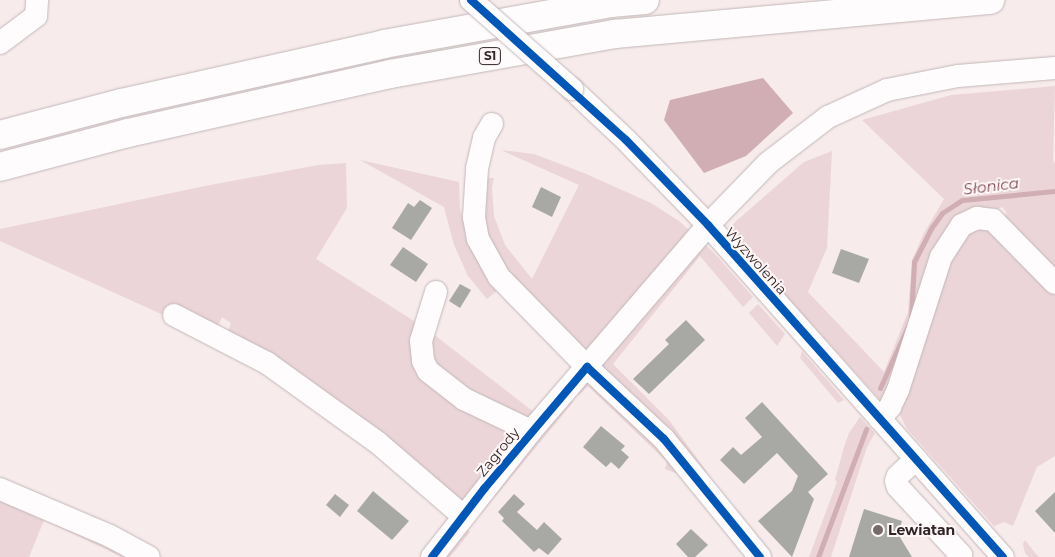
<!DOCTYPE html>
<html>
<head>
<meta charset="utf-8">
<style>
	body { margin:0 }
	#map { position:relative; width:1055px; height:557px; overflow:hidden; background:#f7ebec; font-family:Montserrat,sans-serif }
	div>[style] { position:absolute }
	.green>* { inset:0; background:#ebd5d8 }
	.water>* { inset:0; background:#d0aeb3 }
	.stream>* { height:5px; margin:-2.5px; padding:0 2.5px; transform-origin:2.5px; border-radius:2.5px; background:#d0aeb3 }
	.building>* { inset:0; background:#a8a9a5 }
	.roads { filter:drop-shadow(0 0 1px #c2b7b8) drop-shadow(0 0 1px #c2b7b8) }
	.minor>* { height:22px; margin:-11px; padding:0 11px; transform-origin:11px; border-radius:11px; background:#fefcfc }
	.highway>* { height:28px; margin:-14px; padding:0 14px; transform-origin:14px; border-radius:14px; background:#fefcfc }
	.bridges { filter:drop-shadow(0 0 1px #c2b7b8) drop-shadow(0 0 1px #c2b7b8) }
	.minor-bridge>* { height:22px; margin:-11px; padding:0 11px; transform-origin:11px; border-radius:11px; background:#fefcfc }
	.cycleway>* { height:8px; margin:-4px; padding:0 4px; transform-origin:4px; border-radius:4px; background:#0057b8 }
	.dots>* { width:14px; height:14px; translate:-50% -50%; box-sizing:border-box; border:2px solid #fff7f8; border-radius:50% }
	span { translate:-50% -50%; white-space:nowrap; text-align:center; line-height:1.15; -webkit-text-stroke:4px #fff7f8; paint-order:stroke }
	.shield-label span { padding:1px 4px; background:#fff7f8; border:1px solid; border-radius:4px; -webkit-text-stroke-width:0 }
	.shield-label { font-size:12px; color:#322426; font-weight:700 }
	.street-label { font-size:14px; color:#322426 }
	.poi-label { font-size:14px; color:#322426; font-weight:700 }
	.left { translate:0 -50%; text-align:left }
	.water-label { font-size:15px; color:#7e424e; font-style:italic }
</style>
</head>
<body>
<div id="map">
	<div class="green">
		<div style="clip-path:polygon(1055px 86px,1053px 160px,1055px 164px,1055px 278px,1004px 221px,1006px 212px,1002px 207px,992px 212px,964px 217px,881px 401px,726px 230px,804px 162px,832px 151px,827px 248px,808px 292px,884px 372px,908px 312px,912px 260px,924px 233px,944px 199px,862px 120px,951px 95px)"></div>
		<div style="clip-path:polygon(501px 150px,534px 154px,584px 173px,651px 203px,679px 221px,714px 253px,753px 297px,743px 307px,700px 256px,613px 364px,669px 420px,707px 472px,699px 473px,510px 278px,486px 233px,483px 178px,494px 178px,492px 188px,494px 216px,505px 245px,532px 279px,579px 185px)"></div>
		<div style="clip-path:polygon(360px 160px,459px 182px,460px 209px,467px 232px,499px 289px,487px 299px,468px 276px,454px 245px,444px 207px)"></div>
		<div style="clip-path:polygon(346px 163px,347px 208px,316px 259px,422px 326px,418px 356px,520px 433px,462px 502px,227px 334px,231px 323px,222px 317px,218px 326px,170px 318px,0 241px,0 229px,205px 186px,318px 165px)"></div>
		<div style="clip-path:polygon(985px 222px,1055px 290px,1055px 456px,1037px 467px,1013px 526px,1004px 522px,994px 526px,907px 429px,900px 415px,901px 405px,956px 243px)"></div>
		<div style="clip-path:polygon(758px 304px,785px 334px,777px 346px,749px 313px)"></div>
		<div style="clip-path:polygon(428px 330px,535px 413px,528px 422px,434px 372px)"></div>
		<div style="clip-path:polygon(802px 351px,844px 400px,838px 403px,800px 358px)"></div>
		<div style="clip-path:polygon(588px 381px,640px 421px,678px 474px,665px 469px,667px 462px,588px 386px,579px 395px,578px 391px)"></div>
		<div style="clip-path:polygon(569px 401px,574px 401px,484px 510px,482px 507px)"></div>
		<div style="clip-path:polygon(860px 417px,875px 433px,867px 447px,831px 557px,809px 557px,837px 482px,835px 480px,844px 447px,849px 433px)"></div>
		<div style="clip-path:polygon(0 493px,142px 557px,122px 557px,44px 520px,29px 557px,0 557px)"></div>
		<div style="clip-path:polygon(465px 527px,470px 532px,450px 557px,442px 557px)"></div>
		<div style="clip-path:polygon(1025px 540px,1036px 554px,1039px 557px,1029px 557px,1025px 553px,1023px 544px)"></div>
	</div>
	<div class="water">
		<div style="clip-path:polygon(763px 78px,793px 113px,746px 156px,704px 173px,664px 120px,670px 100px)"></div>
	</div>
	<div class="stream">
		<div style="left:911px;top:318px;width:56px;rotate:-86.9deg"></div>
		<div style="left:914px;top:262px;width:39px;rotate:-63deg"></div>
		<div style="left:932px;top:227px;width:17px;rotate:-54deg"></div>
		<div style="left:942px;top:213px;width:24px;rotate:-33deg"></div>
		<div style="left:962px;top:200px;width:93px;rotate:-5.5deg"></div>
		<div style="left:880px;top:388px;width:68px;rotate:-65.7deg"></div>
		<div style="left:818px;top:557px;width:137px;rotate:-69.4deg"></div>
	</div>
	<div class="building">
		<div style="clip-path:polygon(541px 187px,561px 197px,552px 217px,532px 207px)"></div>
		<div style="clip-path:polygon(420px 200px,432px 208px,411px 240px,392px 228px,408px 203px,414px 207px)"></div>
		<div style="clip-path:polygon(403px 247px,428px 264px,416px 282px,390px 265px)"></div>
		<div style="clip-path:polygon(841px 249px,869px 259px,859px 283px,832px 273px)"></div>
		<div style="clip-path:polygon(460px 284px,471px 290px,460px 308px,449px 301px)"></div>
		<div style="clip-path:polygon(686px 320px,705px 340px,649px 394px,633px 379px,669px 344px,665px 340px)"></div>
		<div style="clip-path:polygon(762px 402px,828px 474px,808px 492px,814px 499px,792px 557px,758px 521px,792px 491px,798px 476px,777px 453px,744px 484px,720px 460px,733px 447px,741px 455px,762px 437px,745px 418px)"></div>
		<div style="clip-path:polygon(601px 426px,625px 446px,621px 450px,629px 457px,619px 469px,611px 462px,606px 467px,583px 447px)"></div>
		<div style="clip-path:polygon(373px 491px,409px 521px,392px 540px,357px 511px)"></div>
		<div style="clip-path:polygon(1055px 492px,1055px 533px,1035px 511px)"></div>
		<div style="clip-path:polygon(335px 494px,349px 505px,340px 517px,326px 505px)"></div>
		<div style="clip-path:polygon(514px 494px,525px 504px,517px 512px,537px 530px,544px 522px,562px 539px,548px 555px,539px 548px,534px 552px,502px 521px,504px 518px,498px 512px)"></div>
		<div style="clip-path:polygon(864px 509px,902px 521px,898px 534px,912px 557px,849px 557px)"></div>
		<div style="clip-path:polygon(691px 529px,708px 545px,695px 557px,688px 557px,676px 544px)"></div>
	</div>
	<div class="roads">
		<div class="minor">
			<div style="left:0;top:43px;width:45px;rotate:-36.9deg"></div>
			<div style="left:36px;top:16px;width:16px;rotate:-86deg"></div>
			<div style="left:572px;top:89px;width:74px;rotate:43.4deg"></div>
			<div style="left:626px;top:140px;width:118px;rotate:46deg"></div>
			<div style="left:708px;top:225px;width:444px;rotate:48.4deg"></div>
			<div style="left:492px;top:124px;width:16px;rotate:120deg"></div>
			<div style="left:484px;top:138px;width:32px;rotate:103deg"></div>
			<div style="left:477px;top:169px;width:48px;rotate:93.6deg"></div>
			<div style="left:474px;top:217px;width:22px;rotate:80deg"></div>
			<div style="left:478px;top:239px;width:43px;rotate:61.1deg"></div>
			<div style="left:499px;top:277px;width:126px;rotate:45.6deg"></div>
			<div style="left:587px;top:367px;width:105px;rotate:43.1deg"></div>
			<div style="left:664px;top:439px;width:152px;rotate:50.9deg"></div>
			<div style="left:436px;top:292px;width:51px;rotate:107deg"></div>
			<div style="left:421px;top:341px;width:20px;rotate:84deg"></div>
			<div style="left:423px;top:361px;width:11px;rotate:63deg"></div>
			<div style="left:428px;top:371px;width:46px;rotate:37.9deg"></div>
			<div style="left:464px;top:399px;width:74px;rotate:25.5deg"></div>
			<div style="left:174px;top:315px;width:105px;rotate:27.3deg"></div>
			<div style="left:267px;top:363px;width:135px;rotate:35.7deg"></div>
			<div style="left:377px;top:442px;width:113px;rotate:40.7deg"></div>
			<div style="left:880px;top:419px;width:16px;rotate:-50deg"></div>
			<div style="left:890px;top:407px;width:19px;rotate:-65deg"></div>
			<div style="left:898px;top:390px;width:140px;rotate:-72.1deg"></div>
			<div style="left:941px;top:257px;width:38px;rotate:-57deg"></div>
			<div style="left:962px;top:225px;width:17px;rotate:-25deg"></div>
			<div style="left:977px;top:218px;width:16px;rotate:7deg"></div>
			<div style="left:993px;top:220px;width:88px;rotate:45.5deg"></div>
			<div style="left:916px;top:459px;width:25px;rotate:137deg"></div>
			<div style="left:898px;top:476px;width:5px;rotate:112deg"></div>
			<div style="left:896px;top:481px;width:6px;rotate:72deg"></div>
			<div style="left:898px;top:487px;width:93px;rotate:47.2deg"></div>
			<div style="left:961px;top:555px;width:2px;rotate:117deg"></div>
			<div style="left:0;top:489px;width:120px;rotate:23.1deg"></div>
			<div style="left:110px;top:536px;width:44px;rotate:28.3deg"></div>
			<div style="left:432px;top:557px;width:160px;rotate:-51.8deg"></div>
			<div style="left:531px;top:431px;width:272px;rotate:-49.3deg"></div>
			<div style="left:708px;top:225px;width:86px;rotate:-45.9deg"></div>
			<div style="left:768px;top:163px;width:76px;rotate:-37.5deg"></div>
			<div style="left:828px;top:117px;width:65px;rotate:-24.6deg"></div>
			<div style="left:887px;top:90px;width:72px;rotate:-11.2deg"></div>
			<div style="left:958px;top:76px;width:97px;rotate:-4.7deg"></div>
		</div>
		<div class="highway">
			<div style="left:0;top:135px;width:125px;rotate:-14.8deg"></div>
			<div style="left:121px;top:103px;width:270px;rotate:-12.6deg"></div>
			<div style="left:384px;top:44px;width:231px;rotate:-10.2deg"></div>
			<div style="left:611px;top:3px;width:34px;rotate:-5deg"></div>
			<div style="left:0;top:167px;width:132px;rotate:-14.9deg"></div>
			<div style="left:128px;top:133px;width:269px;rotate:-12.7deg"></div>
			<div style="left:390px;top:74px;width:229px;rotate:-10.1deg"></div>
			<div style="left:615px;top:34px;width:377px;rotate:-5.2deg"></div>
		</div>
	</div>
	<div class="bridges">
		<div class="minor-bridge">
			<div style="left:471px;top:0;width:135px;rotate:41.4deg"></div>
		</div>
	</div>
	<div class="cycleway">
		<div style="left:471px;top:0;width:209px;rotate:42.1deg"></div>
		<div style="left:626px;top:140px;width:118px;rotate:46deg"></div>
		<div style="left:708px;top:225px;width:444px;rotate:48.4deg"></div>
		<div style="left:432px;top:557px;width:86px;rotate:-52.6deg"></div>
		<div style="left:484px;top:489px;width:160px;rotate:-49.8deg"></div>
		<div style="left:587px;top:367px;width:105px;rotate:43.1deg"></div>
		<div style="left:664px;top:439px;width:152px;rotate:50.9deg"></div>
	</div>
	<div class="dots">
		<div style="left:878px;top:530px;background:#776a6b"></div>
	</div>
	<div class="shield-label">
		<span style="left:490px;top:56px">S1</span>
	</div>
	<div class="street-label">
		<span style="left:756px;top:261px;rotate:48deg">Wyzwolenia</span>
		<span style="left:498px;top:452px;rotate:-51deg">Zagrody</span>
	</div>
	<div class="poi-label">
		<span class="left" style="left:888px;top:530px">Lewiatan</span>
	</div>
	<div class="water-label">
		<span style="left:991px;top:186px;rotate:-7deg">Słonica</span>
	</div>
</div>
</body>
</html>
